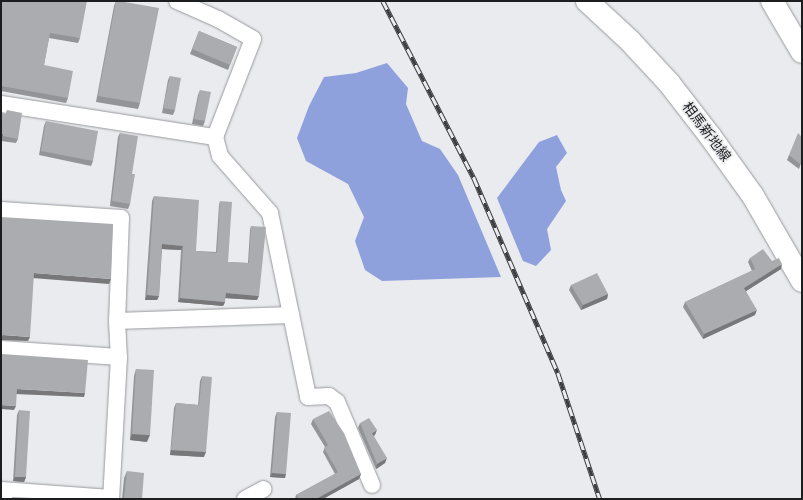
<!DOCTYPE html>
<html>
<head>
<meta charset="utf-8">
<style>
	body { margin:0 }
	#map { position:relative; width:803px; height:500px; overflow:hidden; background:#eaebef; font-family:"Zilla Slab","Noto Sans JP",serif }
	div>[style] { position:absolute }
	.water>* { inset:0; background:#8fa1dd }
	.roads { filter:drop-shadow(0 0 1px #97999c) drop-shadow(0 0 1px #97999c) }
	.street>* { height:16px; margin:-8px; padding:0 8px; transform-origin:8px; border-radius:8px; background:#fff }
	.secondary>* { height:22px; margin:-11px; padding:0 11px; transform-origin:11px; border-radius:11px; background:#fff }
	.rail>* { height:4.5px; margin-top:-2.25px; transform-origin:0; background:repeating-linear-gradient(90deg,#eaebef 0 9px,#3c3d3f 0 18px); box-sizing:border-box; border-block:1px solid #3c3d3f }
	.wall>* { inset:0; background:#939497 }
	.shaded-wall>* { inset:0; background:#78787b }
	.building>* { inset:0; background:#abacb0 }
	span { translate:-50% -50%; white-space:nowrap; text-align:center; line-height:1.15; -webkit-text-stroke:3px #eaebef; paint-order:stroke }
	.street-label { font-size:14px; color:#1c1d1e }
	.frame { position:absolute; inset:0; border:2px solid #1c1d1e; pointer-events:none }
</style>
</head>
<body>
<div id="map">
	<div class="water">
		<div style="clip-path:polygon(387px 63px,408px 88px,406px 104px,422px 141px,440px 149px,458px 175px,501px 277px,382px 281px,365px 270px,355px 241px,364px 217px,348px 184px,306px 161px,297px 138px,309px 106px,324px 77px,356px 73px)"></div>
		<div style="clip-path:polygon(557px 135px,567px 153px,556px 167px,561px 190px,566px 201px,547px 229px,551px 250px,536px 266px,523px 261px,497px 198px,539px 142px)"></div>
	</div>
	<div class="roads">
		<div class="street">
			<div style="left:177px;top:1px;width:45px;rotate:23.7deg"></div>
			<div style="left:218px;top:19px;width:40px;rotate:29.7deg"></div>
			<div style="left:253px;top:39px;width:105px;rotate:111.2deg"></div>
			<div style="left:215px;top:137px;width:20px;rotate:75deg"></div>
			<div style="left:220px;top:156px;width:76px;rotate:48.7deg"></div>
			<div style="left:270px;top:213px;width:188px;rotate:78.3deg"></div>
			<div style="left:308px;top:397px;width:21px;rotate:-3deg"></div>
			<div style="left:329px;top:396px;width:10px;rotate:37deg"></div>
			<div style="left:337px;top:402px;width:90px;rotate:67.1deg"></div>
			<div style="left:1px;top:104px;width:217px;rotate:8.8deg"></div>
			<div style="left:1px;top:210px;width:120px;rotate:3.8deg"></div>
			<div style="left:121px;top:218px;width:103px;rotate:92.2deg"></div>
			<div style="left:117px;top:321px;width:36px;rotate:87deg"></div>
			<div style="left:119px;top:357px;width:142px;rotate:93.2deg"></div>
			<div style="left:117px;top:321px;width:174px;rotate:-2deg"></div>
			<div style="left:1px;top:349px;width:118px;rotate:3.9deg"></div>
			<div style="left:1px;top:490px;width:110px;rotate:4.2deg"></div>
			<div style="left:245px;top:499px;width:21px;rotate:-28deg"></div>
		</div>
		<div class="secondary">
			<div style="left:587px;top:1px;width:59px;rotate:42.9deg"></div>
			<div style="left:630px;top:41px;width:57px;rotate:47.1deg"></div>
			<div style="left:669px;top:83px;width:67px;rotate:52.3deg"></div>
			<div style="left:710px;top:136px;width:74px;rotate:54.4deg"></div>
			<div style="left:753px;top:196px;width:98px;rotate:60deg"></div>
			<div style="left:772px;top:1px;width:59px;rotate:59.5deg"></div>
		</div>
	</div>
	<div class="rail">
		<div style="left:383px;top:1px;width:199px;rotate:62.8deg"></div>
		<div style="left:474px;top:178px;width:212px;rotate:66.7deg"></div>
		<div style="left:558px;top:373px;width:133px;rotate:71.6deg"></div>
	</div>
	<div class="wall">
		<div style="clip-path:polygon(1px 1px,80px 38px,78px 43px,49px 38px,44px 65px,68px 98px,66px 103px,1px 91px)"></div>
		<div style="clip-path:polygon(116px 1px,140px 103px,138px 109px,96px 102px,114px 6px)"></div>
		<div style="clip-path:polygon(199px 31px,237px 47px,228px 70px,190px 54px)"></div>
		<div style="clip-path:polygon(170px 76px,175px 110px,173px 115px,162px 113px,168px 80px)"></div>
		<div style="clip-path:polygon(200px 90px,205px 121px,203px 126px,192px 124px,198px 95px)"></div>
		<div style="clip-path:polygon(7px 110px,18px 139px,16px 143px,1px 141px,6px 114px)"></div>
		<div style="clip-path:polygon(46px 121px,93px 161px,91px 166px,39px 155px,44px 126px)"></div>
		<div style="clip-path:polygon(120px 133px,132px 174px,130px 204px,128px 209px,110px 206px,118px 137px)"></div>
		<div style="clip-path:polygon(789px 155px,802px 160px,799px 169px,787px 160px)"></div>
		<div style="clip-path:polygon(154px 196px,196px 251px,216px 252px,219px 205px,220px 201px,228px 262px,248px 263px,250px 230px,251px 226px,257px 300px,225px 298px,225px 302px,223px 306px,178px 302px,181px 250px,162px 249px,159px 296px,157px 300px,145px 300px,152px 201px)"></div>
		<div style="clip-path:polygon(750px 258px,772px 261px,781px 269px,746px 291px,755px 315px,703px 339px,683px 307px,685px 302px,752px 271px,748px 262px)"></div>
		<div style="clip-path:polygon(571px 285px,608px 294px,607px 299px,581px 310px,569px 290px)"></div>
		<div style="clip-path:polygon(136px 369px,147px 442px,130px 440px,134px 376px)"></div>
		<div style="clip-path:polygon(202px 376px,204px 457px,170px 455px,174px 408px,176px 403px,198px 405px,200px 381px)"></div>
		<div style="clip-path:polygon(19px 410px,26px 477px,24px 482px,13px 481px,17px 415px)"></div>
		<div style="clip-path:polygon(277px 412px,285px 478px,270px 477px,275px 417px)"></div>
		<div style="clip-path:polygon(313px 419px,361px 474px,359px 479px,323px 499px,295px 499px,296px 495px,335px 474px,323px 452px,325px 447px,311px 424px)"></div>
		<div style="clip-path:polygon(360px 423px,375px 435px,373px 436px,385px 463px,376px 469px,358px 428px)"></div>
		<div style="clip-path:polygon(127px 471px,142px 499px,122px 499px,124px 478px)"></div>
	</div>
	<div class="shaded-wall">
		<div style="clip-path:polygon(1px 134px,3px 134px,2px 139px,1px 139px)"></div>
		<div style="clip-path:polygon(162px 244px,183px 246px,181px 250px,160px 249px)"></div>
		<div style="clip-path:polygon(782px 264px,781px 269px,743px 293px,744px 288px)"></div>
		<div style="clip-path:polygon(34px 273px,111px 279px,109px 284px,32px 278px)"></div>
		<div style="clip-path:polygon(226px 293px,259px 296px,257px 300px,224px 298px)"></div>
		<div style="clip-path:polygon(608px 294px,607px 299px,581px 310px,583px 305px)"></div>
		<div style="clip-path:polygon(147px 295px,159px 296px,157px 300px,145px 300px)"></div>
		<div style="clip-path:polygon(180px 298px,225px 302px,223px 306px,178px 302px)"></div>
		<div style="clip-path:polygon(757px 310px,755px 315px,703px 339px,704px 334px)"></div>
		<div style="clip-path:polygon(3px 335px,30px 337px,28px 341px,1px 340px,1px 336px)"></div>
		<div style="clip-path:polygon(17px 389px,85px 393px,84px 397px,15px 394px)"></div>
		<div style="clip-path:polygon(1px 405px,16px 406px,14px 410px,1px 409px)"></div>
		<div style="clip-path:polygon(377px 430px,375px 435px,370px 438px,372px 433px)"></div>
		<div style="clip-path:polygon(132px 434px,150px 435px,147px 442px,130px 440px)"></div>
		<div style="clip-path:polygon(171px 450px,206px 452px,204px 457px,170px 455px)"></div>
		<div style="clip-path:polygon(387px 458px,385px 463px,376px 469px,377px 464px)"></div>
		<div style="clip-path:polygon(272px 473px,286px 474px,285px 478px,270px 477px)"></div>
		<div style="clip-path:polygon(361px 474px,359px 479px,323px 499px,316px 499px)"></div>
		<div style="clip-path:polygon(15px 477px,26px 477px,24px 482px,13px 481px)"></div>
	</div>
	<div class="building">
		<div style="clip-path:polygon(1px 1px,87px 1px,80px 38px,50px 33px,44px 65px,73px 71px,68px 98px,1px 86px)"></div>
		<div style="clip-path:polygon(116px 1px,119px 1px,159px 8px,140px 103px,98px 96px)"></div>
		<div style="clip-path:polygon(199px 31px,237px 47px,230px 65px,192px 49px)"></div>
		<div style="clip-path:polygon(170px 76px,181px 78px,175px 110px,163px 108px)"></div>
		<div style="clip-path:polygon(200px 90px,211px 92px,205px 121px,194px 119px)"></div>
		<div style="clip-path:polygon(7px 110px,22px 113px,18px 139px,3px 136px,3px 134px,1px 134px,1px 113px,6px 114px)"></div>
		<div style="clip-path:polygon(46px 121px,98px 131px,93px 161px,41px 151px)"></div>
		<div style="clip-path:polygon(120px 133px,138px 136px,132px 174px,135px 174px,130px 204px,112px 201px)"></div>
		<div style="clip-path:polygon(798px 133px,802px 137px,802px 160px,800px 164px,789px 155px)"></div>
		<div style="clip-path:polygon(154px 196px,199px 200px,196px 251px,217px 253px,220px 201px,232px 202px,228px 262px,249px 263px,251px 226px,266px 227px,259px 296px,226px 293px,225px 302px,180px 298px,183px 246px,162px 244px,159px 296px,147px 295px)"></div>
		<div style="clip-path:polygon(1px 217px,113px 224px,111px 279px,34px 273px,30px 337px,3px 335px,1px 336px)"></div>
		<div style="clip-path:polygon(763px 249px,772px 261px,779px 258px,782px 264px,744px 288px,757px 310px,704px 334px,685px 302px,755px 269px,750px 258px)"></div>
		<div style="clip-path:polygon(597px 273px,608px 294px,583px 305px,571px 285px)"></div>
		<div style="clip-path:polygon(1px 353px,2px 354px,88px 360px,85px 393px,17px 389px,16px 406px,1px 405px)"></div>
		<div style="clip-path:polygon(136px 369px,154px 370px,150px 435px,132px 434px)"></div>
		<div style="clip-path:polygon(202px 376px,212px 377px,206px 452px,171px 450px,176px 403px,199px 405px)"></div>
		<div style="clip-path:polygon(19px 410px,30px 411px,26px 477px,15px 477px)"></div>
		<div style="clip-path:polygon(329px 411px,344px 433px,361px 474px,316px 499px,299px 499px,296px 495px,338px 472px,324px 448px,328px 445px,313px 419px)"></div>
		<div style="clip-path:polygon(277px 412px,291px 413px,286px 474px,272px 473px)"></div>
		<div style="clip-path:polygon(369px 418px,377px 430px,372px 433px,387px 458px,377px 464px,360px 423px)"></div>
		<div style="clip-path:polygon(127px 471px,144px 473px,142px 499px,124px 499px)"></div>
		<div style="clip-path:polygon(12px 497px,54px 499px,12px 499px)"></div>
	</div>
	<div class="street-label">
		<span style="left:706px;top:132px;rotate:53deg">相馬新地線</span>
	</div>
	<div class="frame"></div>
</div>
</body>
</html>
